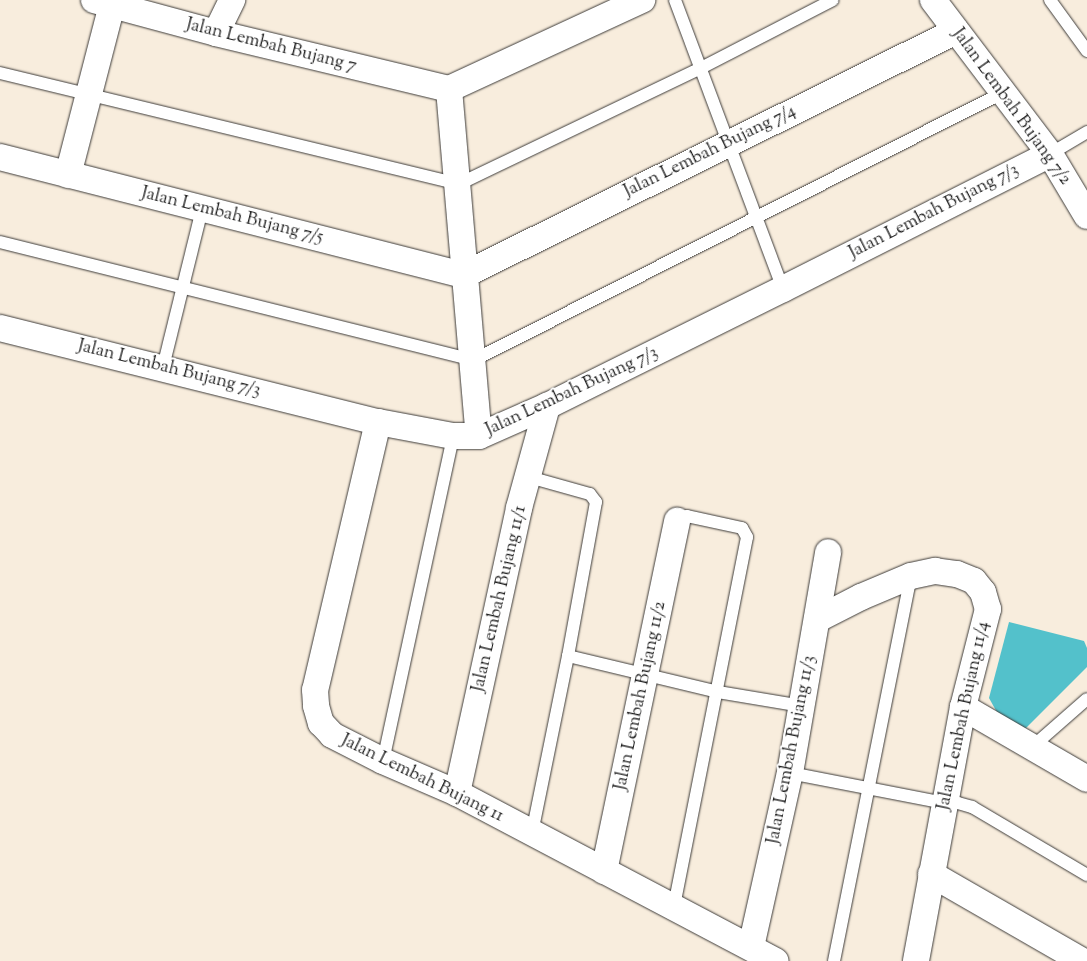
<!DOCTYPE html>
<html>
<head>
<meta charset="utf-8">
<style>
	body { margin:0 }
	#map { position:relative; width:1087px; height:961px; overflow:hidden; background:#f8eddd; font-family:"Sorts Mill Goudy",serif }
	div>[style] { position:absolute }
	.water>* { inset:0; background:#53c1cb }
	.roads { filter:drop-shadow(0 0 1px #3d3b39) drop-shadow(0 0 1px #3d3b39) }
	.service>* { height:12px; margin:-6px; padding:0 6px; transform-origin:6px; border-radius:6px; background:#fff }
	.minor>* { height:26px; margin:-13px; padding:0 13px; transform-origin:13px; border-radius:13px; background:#fff }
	span { translate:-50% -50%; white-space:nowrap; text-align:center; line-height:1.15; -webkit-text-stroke:4px #fff; paint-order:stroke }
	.street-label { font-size:18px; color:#1c1c1c }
</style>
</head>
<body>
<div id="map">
	<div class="water">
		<div style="clip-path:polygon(1009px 622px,1084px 641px,1087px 648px,1087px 667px,1025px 729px,1004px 725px,989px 698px)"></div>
	</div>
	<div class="roads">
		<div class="service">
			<div style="left:675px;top:0;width:309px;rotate:69.5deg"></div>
			<div style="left:1050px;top:0;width:63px;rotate:54deg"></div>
			<div style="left:0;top:73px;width:472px;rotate:13.6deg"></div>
			<div style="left:459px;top:184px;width:268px;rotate:-25.6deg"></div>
			<div style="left:701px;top:68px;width:148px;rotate:-27.3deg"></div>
			<div style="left:1050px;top:154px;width:43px;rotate:-30.7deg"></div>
			<div style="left:0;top:242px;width:488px;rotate:14deg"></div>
			<div style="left:474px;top:360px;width:594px;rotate:-26.82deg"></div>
			<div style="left:163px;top:367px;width:163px;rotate:-76.1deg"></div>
			<div style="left:529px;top:477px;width:63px;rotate:15.6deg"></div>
			<div style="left:590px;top:494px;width:10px;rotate:53deg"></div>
			<div style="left:596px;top:502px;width:157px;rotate:100.3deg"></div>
			<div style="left:568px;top:656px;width:181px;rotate:101.5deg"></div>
			<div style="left:568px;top:656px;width:154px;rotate:13.5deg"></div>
			<div style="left:718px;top:692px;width:85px;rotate:9.5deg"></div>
			<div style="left:1031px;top:748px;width:74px;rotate:-41.2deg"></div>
			<div style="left:383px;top:761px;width:332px;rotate:-77.8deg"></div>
			<div style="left:790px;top:773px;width:158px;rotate:11deg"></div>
			<div style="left:945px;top:803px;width:13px"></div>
			<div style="left:958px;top:803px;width:15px;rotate:16deg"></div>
			<div style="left:972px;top:807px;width:134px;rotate:30.6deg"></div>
			<div style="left:674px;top:906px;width:376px;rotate:-78.8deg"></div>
			<div style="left:747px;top:537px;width:10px;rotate:-119deg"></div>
			<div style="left:742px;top:528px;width:56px;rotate:-167.7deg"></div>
			<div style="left:687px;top:516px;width:11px;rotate:153deg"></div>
			<div style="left:834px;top:961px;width:393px;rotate:-78.7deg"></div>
		</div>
		<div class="minor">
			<div style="left:94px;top:0;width:126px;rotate:15.1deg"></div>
			<div style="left:216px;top:33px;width:240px;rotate:13.5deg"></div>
			<div style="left:449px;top:89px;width:213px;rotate:-24.8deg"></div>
			<div style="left:933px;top:0;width:193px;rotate:52.8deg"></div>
			<div style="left:1050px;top:154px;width:72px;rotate:59.2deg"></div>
			<div style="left:216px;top:33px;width:37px;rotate:-64deg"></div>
			<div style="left:449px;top:89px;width:348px;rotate:85.1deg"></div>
			<div style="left:0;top:157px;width:479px;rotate:14.3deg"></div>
			<div style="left:464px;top:275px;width:549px;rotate:-26.38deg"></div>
			<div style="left:68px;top:175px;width:176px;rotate:-75.5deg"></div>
			<div style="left:0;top:328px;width:390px;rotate:14deg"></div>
			<div style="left:378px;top:422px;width:76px;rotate:10.6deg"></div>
			<div style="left:453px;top:436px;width:26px"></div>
			<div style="left:479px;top:436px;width:74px;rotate:-23.8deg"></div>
			<div style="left:547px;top:406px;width:263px;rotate:-26.4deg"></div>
			<div style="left:783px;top:289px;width:299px;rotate:-26.8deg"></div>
			<div style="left:378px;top:422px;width:275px;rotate:103.2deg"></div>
			<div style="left:315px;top:690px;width:16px;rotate:86deg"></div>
			<div style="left:316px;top:706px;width:18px;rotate:74deg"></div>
			<div style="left:321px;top:723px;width:16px;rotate:47deg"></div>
			<div style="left:332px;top:735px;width:57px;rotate:27deg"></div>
			<div style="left:383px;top:761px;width:81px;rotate:23.4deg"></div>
			<div style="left:457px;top:793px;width:360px;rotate:27.8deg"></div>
			<div style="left:818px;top:619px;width:48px;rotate:-27.1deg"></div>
			<div style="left:861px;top:597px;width:54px;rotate:-22.8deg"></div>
			<div style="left:911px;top:576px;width:25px;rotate:-12deg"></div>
			<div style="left:935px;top:571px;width:22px;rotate:8deg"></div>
			<div style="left:957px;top:574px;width:18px;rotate:22deg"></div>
			<div style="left:974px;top:581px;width:14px;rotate:51deg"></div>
			<div style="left:983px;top:592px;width:18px;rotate:74deg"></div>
			<div style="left:988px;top:609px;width:101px;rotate:104.3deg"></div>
			<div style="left:963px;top:707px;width:258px;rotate:100.5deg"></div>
			<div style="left:963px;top:707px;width:143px;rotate:30.1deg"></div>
			<div style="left:457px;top:793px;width:292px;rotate:-77.7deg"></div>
			<div style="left:519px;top:508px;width:106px;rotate:-74.6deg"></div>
			<div style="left:604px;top:871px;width:358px;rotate:-78.2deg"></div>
			<div style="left:931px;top:874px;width:174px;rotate:29.9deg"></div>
			<div style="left:751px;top:947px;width:178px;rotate:-77.4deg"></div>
			<div style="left:790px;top:773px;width:224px;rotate:-80.2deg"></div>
		</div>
	</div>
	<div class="street-label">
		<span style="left:271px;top:46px;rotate:14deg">Jalan Lembah Bujang 7</span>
		<span style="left:1011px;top:107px;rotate:54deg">Jalan Lembah Bujang 7/2</span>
		<span style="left:710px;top:152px;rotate:-26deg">Jalan Lembah Bujang 7/4</span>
		<span style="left:934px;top:212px;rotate:-27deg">Jalan Lembah Bujang 7/3</span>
		<span style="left:232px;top:216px;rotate:14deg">Jalan Lembah Bujang 7/5</span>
		<span style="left:169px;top:369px;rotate:14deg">Jalan Lembah Bujang 7/3</span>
		<span style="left:572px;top:392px;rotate:-25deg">Jalan Lembah Bujang 7/3</span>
		<span style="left:500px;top:599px;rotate:-77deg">Jalan Lembah Bujang 11/1</span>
		<span style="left:641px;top:696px;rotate:-78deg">Jalan Lembah Bujang 11/2</span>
		<span style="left:964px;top:716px;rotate:-78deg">Jalan Lembah Bujang 11/4</span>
		<span style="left:792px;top:750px;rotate:-79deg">Jalan Lembah Bujang 11/3</span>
		<span style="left:422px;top:779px;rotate:26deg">Jalan Lembah Bujang 11</span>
	</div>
</div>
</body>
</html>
